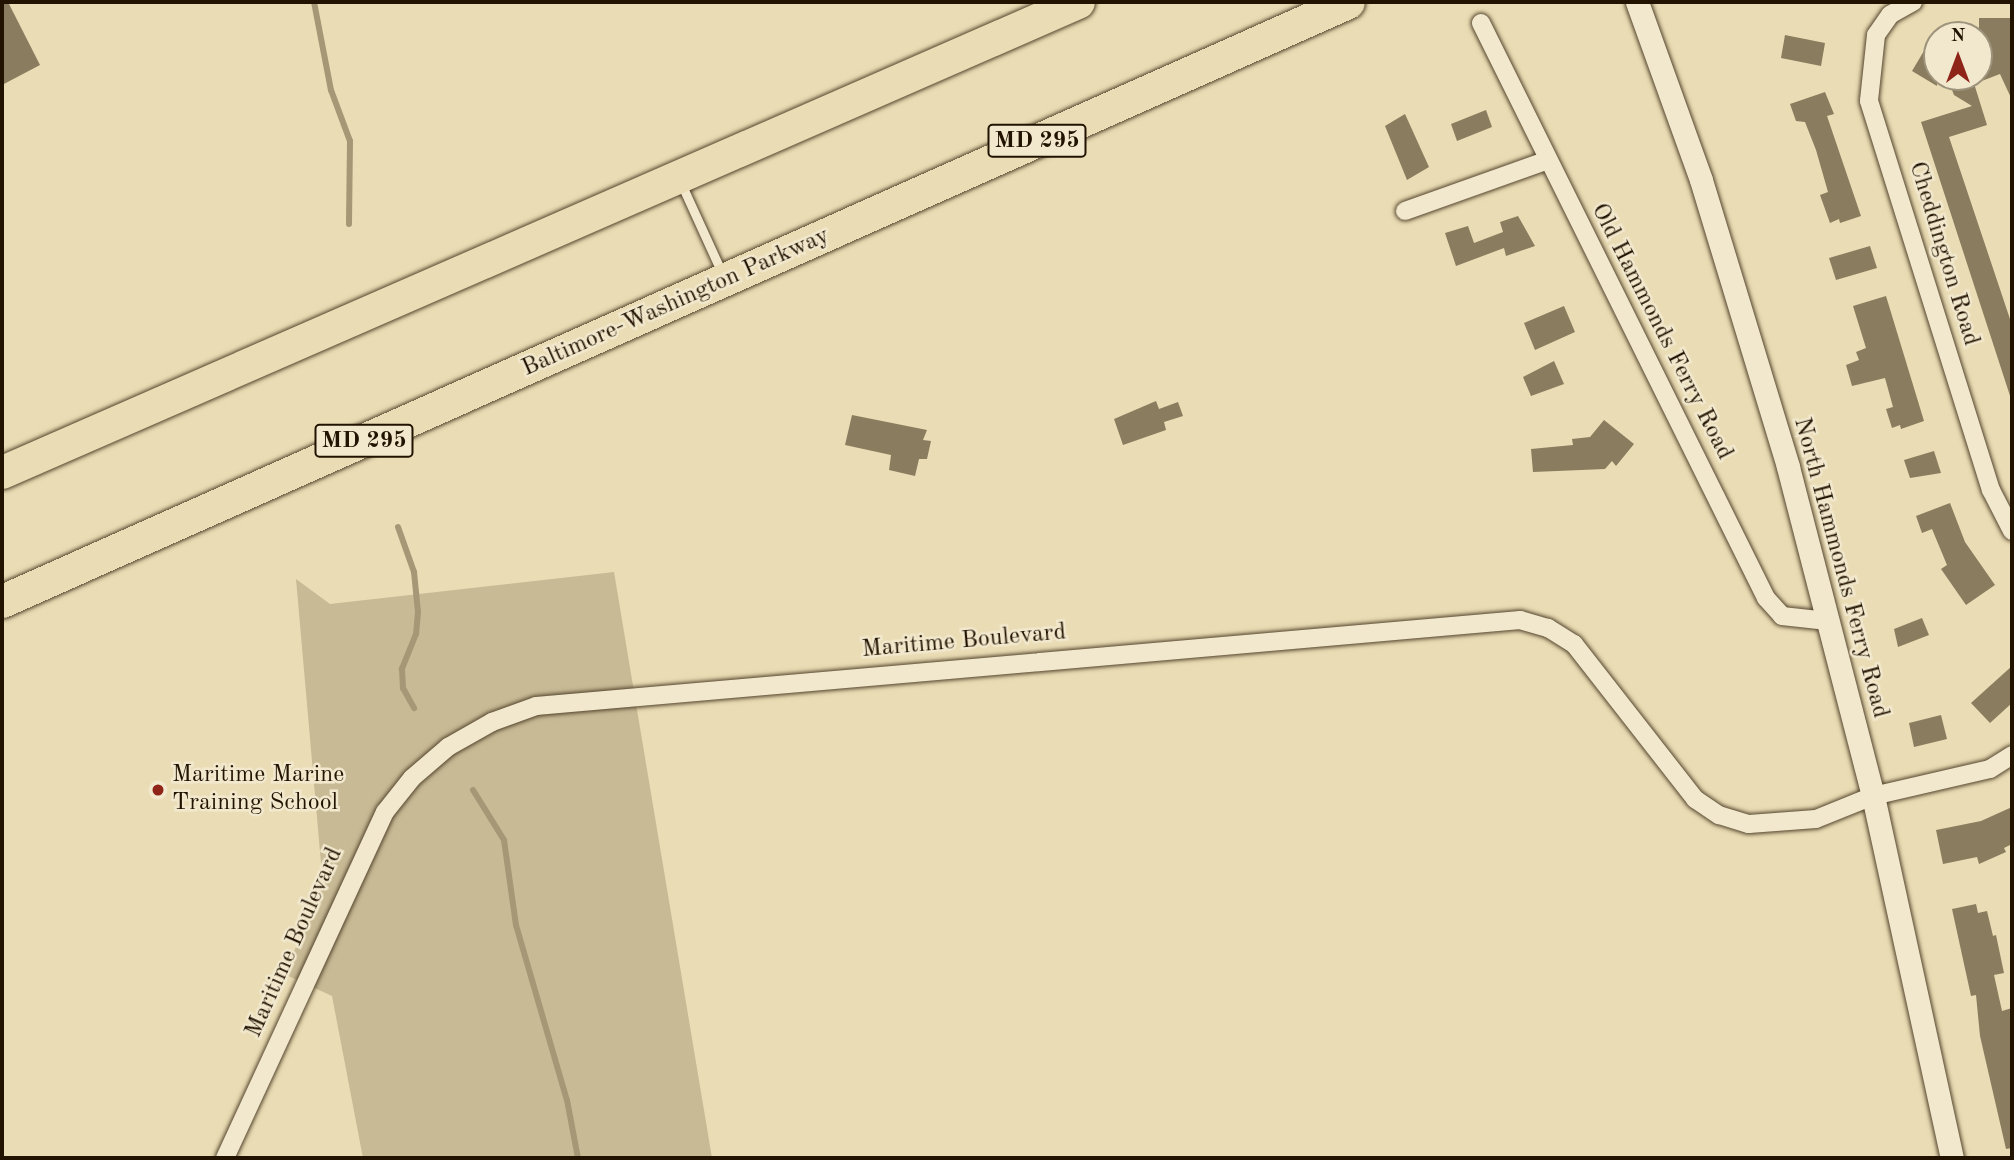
<!DOCTYPE html>
<html>
<head>
<meta charset="utf-8">
<style>
	body { margin:0 }
	#map { position:relative; width:2014px; height:1160px; overflow:hidden; background:#eadcb4; font-family:"Old Standard TT",serif }
	div>[style] { position:absolute }
	.green>* { inset:0; background:#c8ba95 }
	.stream>* { height:6px; margin:-3px; padding:0 3px; transform-origin:3px; border-radius:3px; background:#a69877 }
	.building>* { inset:0; background:#8a7c5e }
	.roads { filter:drop-shadow(0 0 2px #54452d) drop-shadow(0 0 2px #54452d) }
	.service>* { height:9px; margin:-4.5px; padding:0 4.5px; transform-origin:4.5px; border-radius:4.5px; background:#f1e8ce }
	.minor>* { height:18px; margin:-9px; padding:0 9px; transform-origin:9px; border-radius:9px; background:#f1e8ce }
	.tertiary>* { height:23px; margin:-11.5px; padding:0 11.5px; transform-origin:11.5px; border-radius:11.5px; background:#f1e8ce }
	.motorway>* { height:33px; margin:-16.5px; padding:0 16.5px; transform-origin:16.5px; border-radius:16.5px; background:#eadcb4 }
	.dots>* { width:19px; height:19px; translate:-50% -50%; box-sizing:border-box; border:4px solid #f1e8ce; border-radius:50% }
	span { translate:-50% -50%; white-space:nowrap; text-align:center; line-height:1.15; -webkit-text-stroke:5px #f1e8ce; paint-order:stroke }
	.shield-label span { padding:2px 5px; background:#f1e8ce; border:2px solid; border-radius:5px; -webkit-text-stroke-width:0 }
	.shield-label { font-size:23px; color:#221300; font-weight:700 }
	.street-label { font-size:24px; color:#221300 }
	.poi-label { font-size:24px; color:#221300 }
	.left { translate:0 -50%; text-align:left }
	.frame { position:absolute; inset:0; border:4px solid #221300; pointer-events:none }
	.north { position:absolute; left:1923px; top:21px; width:70px; height:70px; box-sizing:border-box; background:#f1e8ce; border:2px solid #9e937c; border-radius:50%; rotate:0deg; font-size:19px; font-weight:700; line-height:28px; text-align:center; color:#221300 }
	.north::after { content:''; display:block; margin:auto; width:24px; height:32px; background:#8f2418; clip-path:polygon(50% 0,100% 100%,50% 72%,0 100%) }
</style>
</head>
<body>
<div id="map">
	<div class="green">
		<div style="clip-path:polygon(614px 572px,712px 1158px,363px 1158px,332px 996px,284px 974px,323px 886px,296px 579px,330px 604px)"></div>
	</div>
	<div class="stream">
		<div style="left:314px;top:2px;width:90px;rotate:79.1deg"></div>
		<div style="left:331px;top:90px;width:54px;rotate:69.6deg"></div>
		<div style="left:350px;top:141px;width:83px;rotate:90.7deg"></div>
		<div style="left:398px;top:527px;width:48px;rotate:70.4deg"></div>
		<div style="left:414px;top:572px;width:40px;rotate:84.3deg"></div>
		<div style="left:418px;top:612px;width:22px;rotate:95deg"></div>
		<div style="left:416px;top:634px;width:38px;rotate:112deg"></div>
		<div style="left:402px;top:669px;width:19px;rotate:87deg"></div>
		<div style="left:403px;top:688px;width:23px;rotate:61deg"></div>
		<div style="left:473px;top:790px;width:59px;rotate:58.2deg"></div>
		<div style="left:504px;top:840px;width:86px;rotate:82deg"></div>
		<div style="left:516px;top:925px;width:182px;rotate:73.8deg"></div>
		<div style="left:567px;top:1100px;width:59px;rotate:79.3deg"></div>
	</div>
	<div class="building">
		<div style="clip-path:polygon(2px 2px,8px 2px,40px 65px,2px 85px)"></div>
		<div style="clip-path:polygon(1979px 18px,2012px 18px,2012px 100px,2000px 74px,1979px 82px)"></div>
		<div style="clip-path:polygon(1937px 29px,1937px 86px,1912px 71px)"></div>
		<div style="clip-path:polygon(1785px 35px,1825px 43px,1821px 66px,1781px 58px)"></div>
		<div style="clip-path:polygon(1947px 77px,1972px 77px,1987px 125px,1949px 137px,2012px 325px,2012px 402px,1921px 122px,1972px 106px,1954px 95px)"></div>
		<div style="clip-path:polygon(1825px 92px,1834px 114px,1827px 116px,1861px 216px,1840px 223px,1839px 219px,1830px 223px,1820px 195px,1828px 192px,1816px 150px,1805px 122px,1796px 121px,1790px 104px)"></div>
		<div style="clip-path:polygon(1486px 110px,1492px 127px,1457px 141px,1451px 124px)"></div>
		<div style="clip-path:polygon(1405px 114px,1429px 167px,1407px 180px,1385px 126px)"></div>
		<div style="clip-path:polygon(1518px 216px,1535px 246px,1506px 256px,1504px 248px,1456px 266px,1445px 233px,1468px 226px,1474px 243px,1503px 232px,1500px 222px)"></div>
		<div style="clip-path:polygon(1870px 246px,1877px 268px,1836px 280px,1829px 258px)"></div>
		<div style="clip-path:polygon(1886px 296px,1924px 421px,1901px 429px,1900px 425px,1892px 428px,1886px 409px,1893px 407px,1885px 378px,1852px 386px,1846px 365px,1859px 360px,1856px 352px,1866px 348px,1853px 306px)"></div>
		<div style="clip-path:polygon(1564px 306px,1575px 332px,1535px 350px,1524px 323px)"></div>
		<div style="clip-path:polygon(1554px 361px,1564px 384px,1531px 396px,1523px 377px)"></div>
		<div style="clip-path:polygon(1156px 401px,1159px 409px,1178px 402px,1183px 416px,1164px 422px,1166px 430px,1123px 445px,1114px 419px)"></div>
		<div style="clip-path:polygon(852px 415px,927px 430px,923px 440px,931px 441px,927px 459px,919px 459px,915px 476px,889px 470px,891px 455px,845px 445px)"></div>
		<div style="clip-path:polygon(1604px 420px,1634px 444px,1616px 466px,1612px 461px,1605px 469px,1533px 472px,1531px 449px,1573px 445px,1572px 439px,1590px 437px)"></div>
		<div style="clip-path:polygon(1934px 451px,1941px 473px,1910px 478px,1904px 460px)"></div>
		<div style="clip-path:polygon(1950px 503px,1965px 542px,1995px 585px,1966px 605px,1941px 569px,1947px 565px,1932px 529px,1922px 533px,1916px 516px)"></div>
		<div style="clip-path:polygon(1922px 618px,1929px 635px,1898px 647px,1894px 629px)"></div>
		<div style="clip-path:polygon(2012px 666px,2012px 703px,1990px 723px,1971px 703px)"></div>
		<div style="clip-path:polygon(1941px 715px,1947px 739px,1914px 747px,1909px 723px)"></div>
		<div style="clip-path:polygon(2012px 807px,2012px 844px,2004px 848px,2006px 852px,1979px 864px,1977px 857px,1943px 864px,1936px 830px,1981px 821px)"></div>
		<div style="clip-path:polygon(1976px 904px,1978px 913px,1987px 911px,1993px 936px,1996px 935px,2004px 973px,1994px 975px,2002px 1011px,2012px 1008px,2012px 1148px,2006px 1149px,1980px 1036px,1976px 995px,1971px 996px,1952px 909px)"></div>
	</div>
	<div class="roads">
		<div class="service">
			<div style="left:680px;top:181px;width:101px;rotate:65.5deg"></div>
		</div>
		<div class="minor">
			<div style="left:1913px;top:2px;width:26px;rotate:151deg"></div>
			<div style="left:1890px;top:15px;width:24px;rotate:125deg"></div>
			<div style="left:1876px;top:35px;width:66px;rotate:96.1deg"></div>
			<div style="left:1869px;top:101px;width:408px;rotate:72.6deg"></div>
			<div style="left:1991px;top:490px;width:46px;rotate:62.9deg"></div>
			<div style="left:1481px;top:23px;width:642px;rotate:63.63deg"></div>
			<div style="left:1766px;top:598px;width:24px;rotate:48deg"></div>
			<div style="left:1782px;top:616px;width:46px;rotate:6.2deg"></div>
			<div style="left:1405px;top:211px;width:152px;rotate:-19.6deg"></div>
			<div style="left:225px;top:1158px;width:381px;rotate:-65.2deg"></div>
			<div style="left:385px;top:812px;width:43px;rotate:-51.5deg"></div>
			<div style="left:412px;top:778px;width:48px;rotate:-40.7deg"></div>
			<div style="left:448px;top:747px;width:51px;rotate:-29.6deg"></div>
			<div style="left:492px;top:722px;width:47px;rotate:-20deg"></div>
			<div style="left:536px;top:706px;width:988px;rotate:-4.99deg"></div>
			<div style="left:1520px;top:620px;width:29px;rotate:16deg"></div>
			<div style="left:1548px;top:628px;width:31px;rotate:32deg"></div>
			<div style="left:1574px;top:644px;width:197px;rotate:52deg"></div>
			<div style="left:1695px;top:799px;width:29px;rotate:34deg"></div>
			<div style="left:1719px;top:815px;width:31px;rotate:17deg"></div>
			<div style="left:1749px;top:824px;width:67px;rotate:-4.3deg"></div>
			<div style="left:1816px;top:819px;width:61px;rotate:-22deg"></div>
			<div style="left:1873px;top:796px;width:120px;rotate:-13deg"></div>
			<div style="left:1990px;top:769px;width:26px;rotate:-32deg"></div>
		</div>
		<div class="tertiary">
			<div style="left:1637px;top:2px;width:189px;rotate:70.2deg"></div>
			<div style="left:1701px;top:180px;width:300px;rotate:73.1deg"></div>
			<div style="left:1788px;top:467px;width:340px;rotate:75.5deg"></div>
			<div style="left:1873px;top:796px;width:371px;rotate:77.7deg"></div>
		</div>
		<div class="motorway">
			<div style="left:2px;top:472px;width:1174px;rotate:-23.6deg"></div>
			<div style="left:2px;top:601px;width:1473px;rotate:-23.99deg"></div>
		</div>
	</div>
	<div class="dots">
		<div style="left:158px;top:790px;background:#8f2418"></div>
	</div>
	<div class="shield-label">
		<span style="left:1037px;top:141px">MD 295</span>
		<span style="left:364px;top:441px">MD 295</span>
	</div>
	<div class="street-label">
		<span style="left:1943px;top:254px;rotate:73deg">Cheddington Road</span>
		<span style="left:676px;top:303px;rotate:-24deg">Baltimore-Washington Parkway</span>
		<span style="left:1661px;top:332px;rotate:63deg">Old Hammonds Ferry Road</span>
		<span style="left:1840px;top:568px;rotate:75deg">North Hammonds Ferry Road</span>
		<span style="left:964px;top:642px;rotate:-5deg">Maritime Boulevard</span>
		<span style="left:295px;top:943px;rotate:-66deg">Maritime Boulevard</span>
	</div>
	<div class="poi-label">
		<span class="left" style="left:172px;top:790px">Maritime Marine<br>Training School</span>
	</div>
	<div class="frame"></div>
	<div class="north">N</div>
</div>
</body>
</html>
